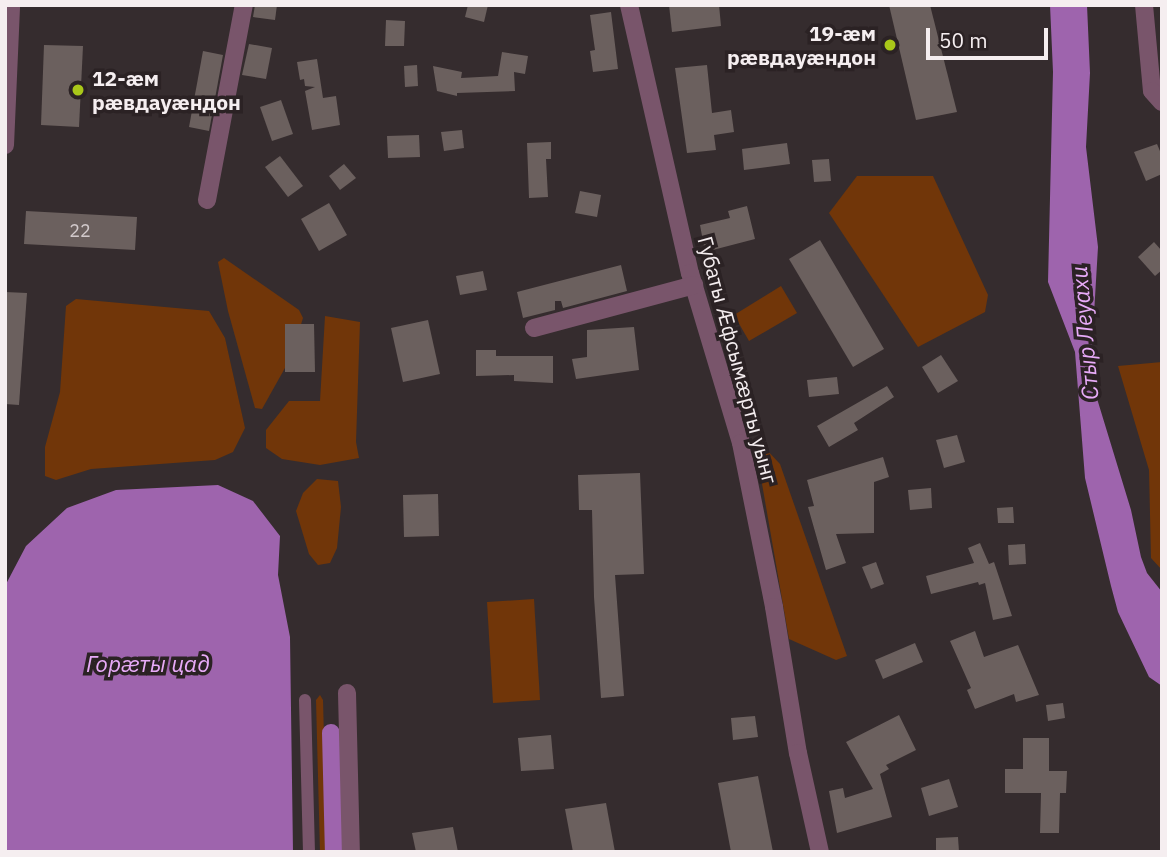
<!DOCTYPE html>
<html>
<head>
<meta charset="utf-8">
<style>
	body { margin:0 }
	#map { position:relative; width:1167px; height:857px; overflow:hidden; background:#352c2e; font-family:"IBM Plex Sans",sans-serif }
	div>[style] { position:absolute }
	.green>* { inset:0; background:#713609 }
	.water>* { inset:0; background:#9e64ad }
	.canal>* { height:18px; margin:-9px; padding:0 9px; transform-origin:9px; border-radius:9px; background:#9e64ad }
	.building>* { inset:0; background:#6b605e }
	.pedestrian>* { height:12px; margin:-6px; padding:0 6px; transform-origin:6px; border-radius:6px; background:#79556b }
	.minor>* { height:18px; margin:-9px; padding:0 9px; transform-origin:9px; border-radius:9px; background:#79556b }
	.dots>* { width:19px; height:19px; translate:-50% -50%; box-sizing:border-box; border:4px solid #2b2224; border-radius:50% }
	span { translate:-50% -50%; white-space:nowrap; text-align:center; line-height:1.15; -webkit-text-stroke:7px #2b2224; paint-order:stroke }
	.number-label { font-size:18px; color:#d2cacc }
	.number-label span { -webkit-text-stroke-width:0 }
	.poi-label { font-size:21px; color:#f5eef0; font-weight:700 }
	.right { translate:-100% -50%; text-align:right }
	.left { translate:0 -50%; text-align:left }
	.street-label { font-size:21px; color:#f5eef0 }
	.water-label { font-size:23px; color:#e8abf8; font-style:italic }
	.frame { position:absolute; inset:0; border:7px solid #f5eef0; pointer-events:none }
	.scale { position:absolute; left:926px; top:28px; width:122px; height:32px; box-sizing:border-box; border:4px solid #f5eef0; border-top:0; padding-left:9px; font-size:21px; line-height:24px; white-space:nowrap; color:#f5eef0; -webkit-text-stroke:5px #2b2224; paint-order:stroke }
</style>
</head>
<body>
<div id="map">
	<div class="green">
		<div style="clip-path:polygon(857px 176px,933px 176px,988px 295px,985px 312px,918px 347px,829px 213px)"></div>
		<div style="clip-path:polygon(224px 258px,299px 310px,303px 318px,290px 359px,262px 409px,255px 408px,228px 311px,218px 262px)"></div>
		<div style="clip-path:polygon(781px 286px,797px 313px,749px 341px,734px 315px)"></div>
		<div style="clip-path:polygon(76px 299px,209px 311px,225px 338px,245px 428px,233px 452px,215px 460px,91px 469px,56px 480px,45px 476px,45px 447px,60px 392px,66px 306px)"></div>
		<div style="clip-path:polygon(325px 316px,360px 322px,356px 442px,359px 458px,320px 465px,282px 459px,266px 448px,266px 430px,289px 401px,320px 401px)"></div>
		<div style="clip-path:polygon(1162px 362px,1162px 570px,1151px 558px,1149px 470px,1118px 366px)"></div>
		<div style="clip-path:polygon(765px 448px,780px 464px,847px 656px,836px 660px,789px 639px,757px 455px)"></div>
		<div style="clip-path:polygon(317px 479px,338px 481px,341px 507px,337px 548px,330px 563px,318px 565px,309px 554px,296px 511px,303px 493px)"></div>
		<div style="clip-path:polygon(534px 599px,540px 700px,493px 703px,487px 602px)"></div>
		<div style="clip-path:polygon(320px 695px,323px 700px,327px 852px,320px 852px,316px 700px)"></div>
	</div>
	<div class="water">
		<div style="clip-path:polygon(1050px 5px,1087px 5px,1090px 73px,1086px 147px,1098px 247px,1091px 365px,1095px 392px,1131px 510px,1141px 557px,1147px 573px,1162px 592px,1162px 686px,1149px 677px,1118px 612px,1111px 586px,1085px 478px,1075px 352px,1048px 282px,1053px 72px)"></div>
		<div style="clip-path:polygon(218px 485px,253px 501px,280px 536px,278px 575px,290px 637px,293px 852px,5px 852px,5px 586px,26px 546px,67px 508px,116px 490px)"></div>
	</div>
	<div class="canal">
		<div style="left:331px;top:733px;width:119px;rotate:88.6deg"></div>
	</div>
	<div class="building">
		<div style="clip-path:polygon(255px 5px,277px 5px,275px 20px,253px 17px)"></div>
		<div style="clip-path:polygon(468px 5px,488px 5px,484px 22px,465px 17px)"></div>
		<div style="clip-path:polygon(669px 5px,719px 5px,721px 26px,672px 32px)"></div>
		<div style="clip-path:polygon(889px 5px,930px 5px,957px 112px,916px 120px)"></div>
		<div style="clip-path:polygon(611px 12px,618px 69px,593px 72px,590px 51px,595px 50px,590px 15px)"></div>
		<div style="clip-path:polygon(386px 20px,405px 21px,404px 46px,385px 46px)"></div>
		<div style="clip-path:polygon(249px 44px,272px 48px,266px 79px,242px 75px)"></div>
		<div style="clip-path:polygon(44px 45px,83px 46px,79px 127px,41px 125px)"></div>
		<div style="clip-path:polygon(203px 51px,223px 55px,209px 131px,189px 127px)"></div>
		<div style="clip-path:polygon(502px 52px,528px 56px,525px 74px,514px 72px,515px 91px,457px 93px,457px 96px,437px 91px,433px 66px,462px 72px,461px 78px,498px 76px)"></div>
		<div style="clip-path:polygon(317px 59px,323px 98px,336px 96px,340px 125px,312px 130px,305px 91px,315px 87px,305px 86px,304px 79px,300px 80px,297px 62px)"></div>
		<div style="clip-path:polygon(417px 65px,418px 86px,405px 87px,404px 66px)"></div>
		<div style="clip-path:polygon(707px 65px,712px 113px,731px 110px,734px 132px,714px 135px,716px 150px,687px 153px,675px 68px)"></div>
		<div style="clip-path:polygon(281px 100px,293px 134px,272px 141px,260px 107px)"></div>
		<div style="clip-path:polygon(462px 130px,464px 148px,444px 151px,441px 132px)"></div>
		<div style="clip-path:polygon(419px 135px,420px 157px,388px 158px,387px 136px)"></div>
		<div style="clip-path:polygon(551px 142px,551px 159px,546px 159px,548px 197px,529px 198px,527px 143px)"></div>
		<div style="clip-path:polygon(787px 143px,790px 164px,744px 170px,742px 149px)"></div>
		<div style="clip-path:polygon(1157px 144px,1162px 156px,1162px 174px,1146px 181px,1134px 152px)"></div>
		<div style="clip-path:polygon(280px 156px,303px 186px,288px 197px,265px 167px)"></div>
		<div style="clip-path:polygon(829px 159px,831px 181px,814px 182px,812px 160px)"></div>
		<div style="clip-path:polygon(344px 164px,356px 178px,340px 190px,329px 176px)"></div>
		<div style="clip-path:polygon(580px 191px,601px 195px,597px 217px,575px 213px)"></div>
		<div style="clip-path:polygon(329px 203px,347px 235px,319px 251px,301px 219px)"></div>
		<div style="clip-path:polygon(747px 206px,755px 239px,705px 252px,700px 225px,730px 218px,728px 211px)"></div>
		<div style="clip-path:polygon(26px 211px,137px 217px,135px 250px,24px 244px)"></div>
		<div style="clip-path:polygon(820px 240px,884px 349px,853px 367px,789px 259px)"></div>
		<div style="clip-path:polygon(1154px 242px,1162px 251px,1162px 270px,1155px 276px,1138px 257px)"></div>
		<div style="clip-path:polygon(621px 265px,627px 291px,563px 308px,561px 301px,555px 301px,555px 310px,523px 318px,517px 292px)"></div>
		<div style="clip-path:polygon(483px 271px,487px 290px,460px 295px,456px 276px)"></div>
		<div style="clip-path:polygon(5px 292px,27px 293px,19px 405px,5px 404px)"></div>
		<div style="clip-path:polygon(428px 320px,440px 374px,403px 382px,391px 328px)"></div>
		<div style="clip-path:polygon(285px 324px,314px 324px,315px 372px,285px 372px)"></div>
		<div style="clip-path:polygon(634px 327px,639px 370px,576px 379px,572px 359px,587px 357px,587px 330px)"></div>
		<div style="clip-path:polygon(476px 350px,496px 350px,496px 356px,553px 356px,553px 383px,514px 381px,514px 375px,476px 376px)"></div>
		<div style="clip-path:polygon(941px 355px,958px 381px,938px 393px,922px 367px)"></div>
		<div style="clip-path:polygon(837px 377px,839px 394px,809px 397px,807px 380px)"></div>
		<div style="clip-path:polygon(887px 386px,894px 397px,854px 423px,858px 430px,829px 447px,817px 426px)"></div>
		<div style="clip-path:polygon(957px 435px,965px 462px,944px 468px,936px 440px)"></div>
		<div style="clip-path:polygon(883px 457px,889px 477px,874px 482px,874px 533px,836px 534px,846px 563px,826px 570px,808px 507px,814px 506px,807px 480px)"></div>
		<div style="clip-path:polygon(640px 473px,644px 574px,615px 575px,624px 696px,601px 698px,594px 597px,592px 510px,579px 510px,578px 475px)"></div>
		<div style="clip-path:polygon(931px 488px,932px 508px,910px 510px,908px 490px)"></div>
		<div style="clip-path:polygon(438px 494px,439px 536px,404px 537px,403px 495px)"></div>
		<div style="clip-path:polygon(1013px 507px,1014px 523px,998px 523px,997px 508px)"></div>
		<div style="clip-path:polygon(980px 543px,989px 564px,994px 562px,1012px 616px,993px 620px,985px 583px,979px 585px,978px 582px,931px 594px,926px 576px,974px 563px,968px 548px)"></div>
		<div style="clip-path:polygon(1025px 544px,1026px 564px,1009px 565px,1008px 545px)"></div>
		<div style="clip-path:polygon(876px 562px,884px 584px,871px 589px,862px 567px)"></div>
		<div style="clip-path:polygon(975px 631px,984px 657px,1018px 645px,1039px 695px,1016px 702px,1014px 694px,975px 709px,967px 690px,971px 688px,950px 641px)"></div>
		<div style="clip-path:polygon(915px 643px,923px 662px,883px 679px,875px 660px)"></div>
		<div style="clip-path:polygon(1063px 703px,1065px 718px,1048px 721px,1046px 705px)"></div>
		<div style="clip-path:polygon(899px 715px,916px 750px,886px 765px,889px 769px,880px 774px,892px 817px,837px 833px,829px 791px,843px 788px,845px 798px,873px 789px,846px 742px)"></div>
		<div style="clip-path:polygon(755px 716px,758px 737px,733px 740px,731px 718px)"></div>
		<div style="clip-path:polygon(551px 735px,554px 769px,521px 771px,518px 738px)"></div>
		<div style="clip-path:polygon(1023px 738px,1049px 738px,1049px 771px,1067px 771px,1066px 793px,1060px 793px,1059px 833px,1040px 833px,1041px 793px,1005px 793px,1005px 769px,1023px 769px)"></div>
		<div style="clip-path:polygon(758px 776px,773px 852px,731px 852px,718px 783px)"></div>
		<div style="clip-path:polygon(949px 779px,958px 807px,929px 816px,921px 788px)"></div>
		<div style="clip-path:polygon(606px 803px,615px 852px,573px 852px,565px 809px)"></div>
		<div style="clip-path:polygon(453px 827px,458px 852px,416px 852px,412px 833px)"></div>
		<div style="clip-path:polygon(958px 837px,959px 852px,936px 852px,936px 838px)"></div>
	</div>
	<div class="pedestrian">
		<div style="left:305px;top:700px;width:152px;rotate:88.5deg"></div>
	</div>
	<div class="minor">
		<div style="left:629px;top:5px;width:275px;rotate:77.2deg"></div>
		<div style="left:690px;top:273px;width:177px;rotate:73.3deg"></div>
		<div style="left:741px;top:443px;width:167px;rotate:78.6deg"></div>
		<div style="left:774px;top:607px;width:148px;rotate:80.7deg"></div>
		<div style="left:798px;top:753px;width:101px;rotate:77.5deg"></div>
		<div style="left:1144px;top:5px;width:86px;rotate:84.7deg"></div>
		<div style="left:1152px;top:91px;width:15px;rotate:48deg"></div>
		<div style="left:5px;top:145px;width:140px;rotate:-87.5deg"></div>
		<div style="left:207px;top:200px;width:198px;rotate:-79.3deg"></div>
		<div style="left:534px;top:328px;width:166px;rotate:-15deg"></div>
		<div style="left:347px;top:693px;width:159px;rotate:88.6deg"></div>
	</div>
	<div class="dots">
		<div style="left:890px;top:45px;background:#a9c719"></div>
		<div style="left:78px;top:90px;background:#a9c719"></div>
	</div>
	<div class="number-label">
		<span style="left:80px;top:231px">22</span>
	</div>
	<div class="poi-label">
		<span class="right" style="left:876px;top:45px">19-æм<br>рӕвдауӕндон</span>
		<span class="left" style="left:92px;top:90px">12-æм<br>рӕвдауӕндон</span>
	</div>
	<div class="street-label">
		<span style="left:738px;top:360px;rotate:75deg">Губаты Æфсымæрты уынг</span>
	</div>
	<div class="water-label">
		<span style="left:1084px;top:333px;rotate:-95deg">Стыр Леуахи</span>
		<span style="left:148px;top:663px">Горӕты цад</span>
	</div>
	<div class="frame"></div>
	<div class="scale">50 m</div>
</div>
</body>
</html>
